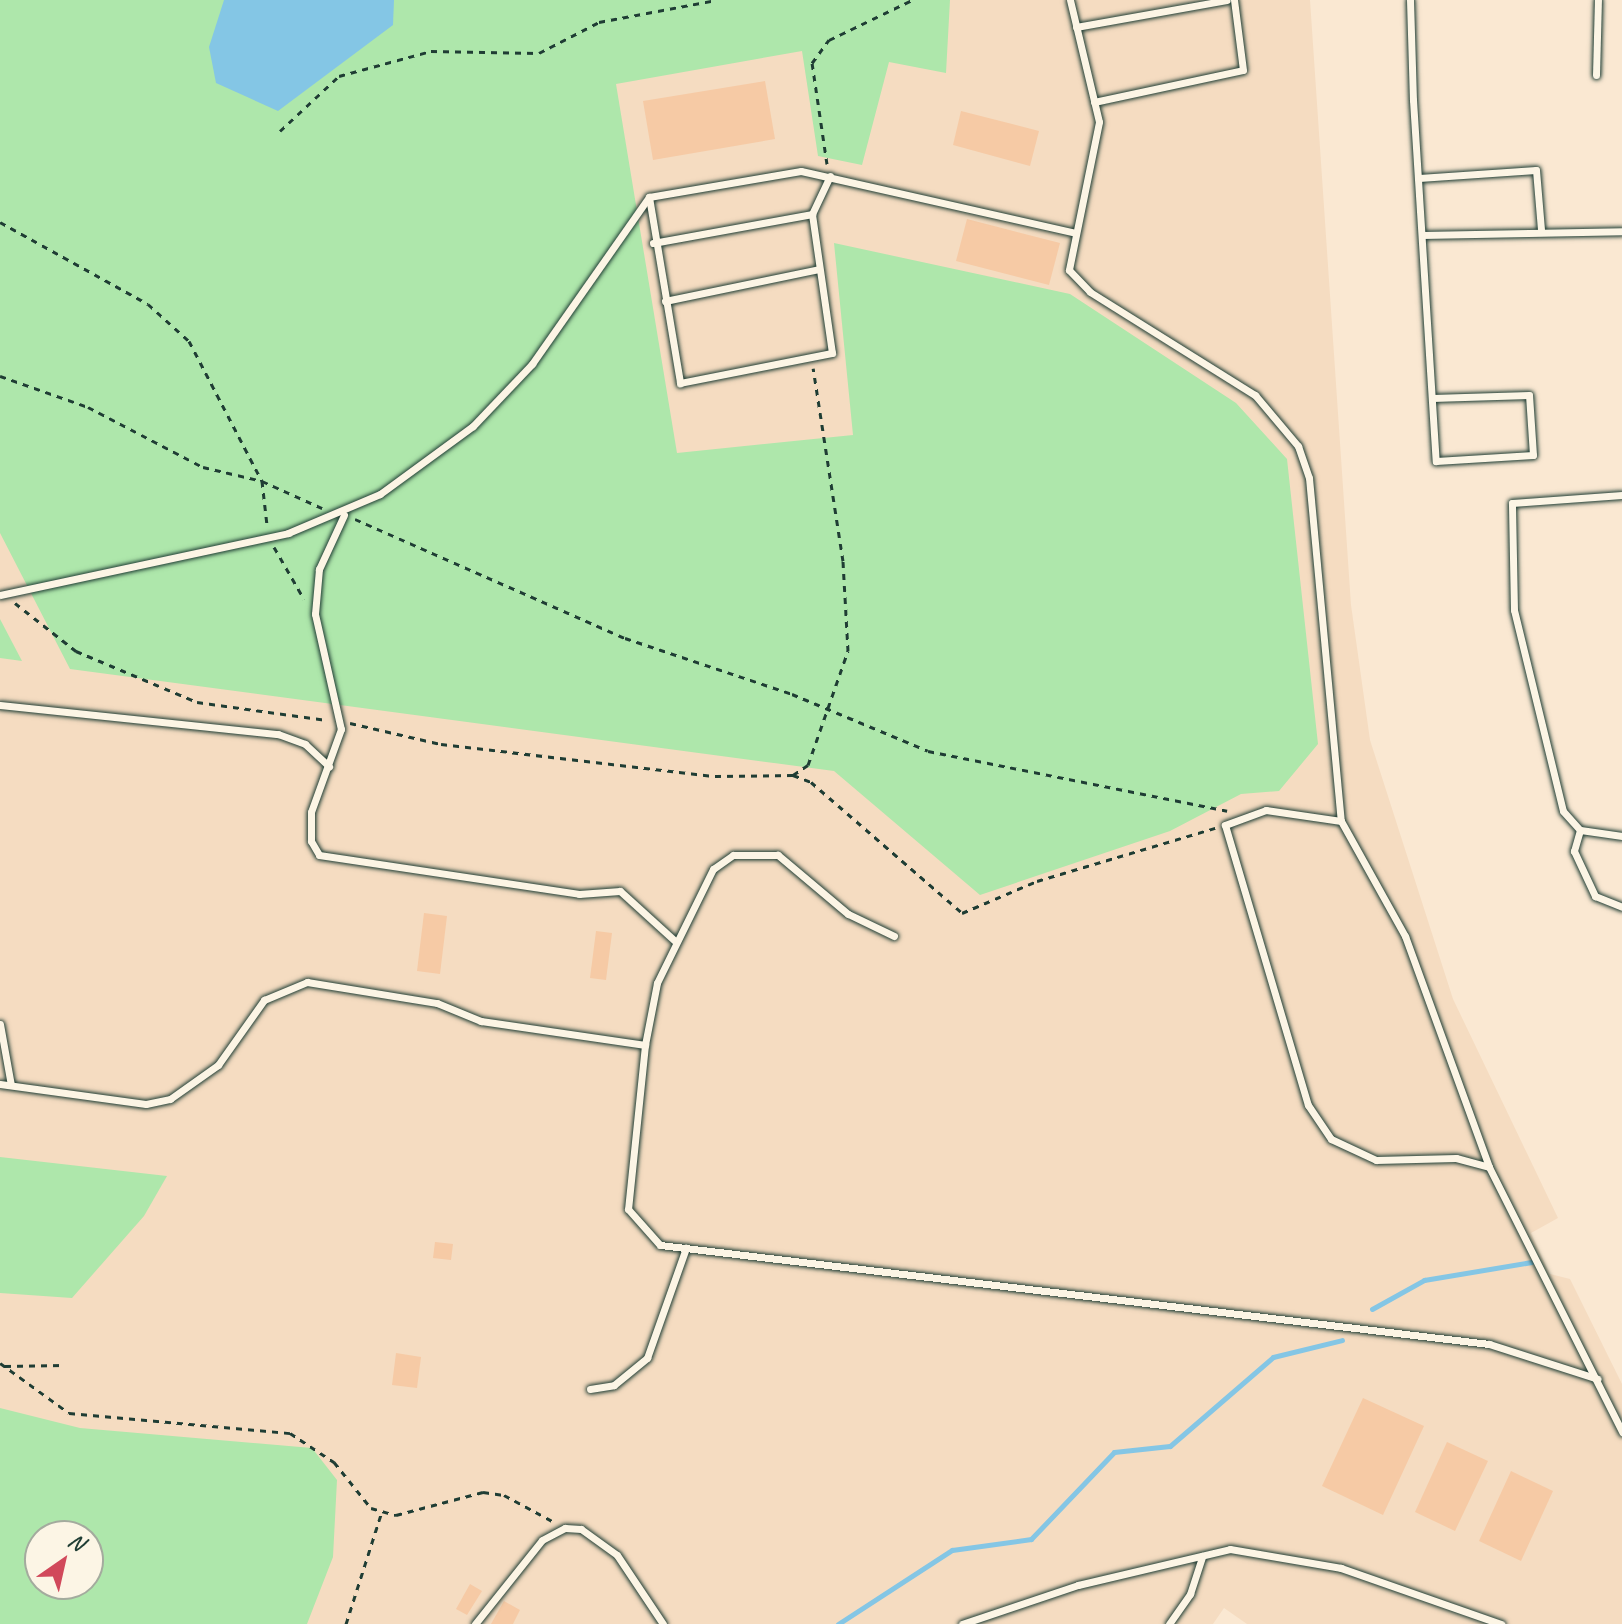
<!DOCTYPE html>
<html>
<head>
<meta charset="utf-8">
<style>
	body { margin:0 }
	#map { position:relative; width:1622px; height:1624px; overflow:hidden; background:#fae8d2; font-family:Caveat,sans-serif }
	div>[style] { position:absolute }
	.built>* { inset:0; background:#f5dcc1 }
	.green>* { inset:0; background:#aee7ab }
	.water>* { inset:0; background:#84c6e5 }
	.stream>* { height:5px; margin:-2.5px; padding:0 2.5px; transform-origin:2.5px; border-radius:2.5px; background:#84c6e5 }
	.building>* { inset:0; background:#f6caa5 }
	.path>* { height:3px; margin-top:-1.5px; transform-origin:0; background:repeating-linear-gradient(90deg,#1f3d34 0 6px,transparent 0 12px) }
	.roads { filter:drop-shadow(0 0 2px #1f3d34) drop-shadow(0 0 2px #1f3d34) }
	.lane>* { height:7px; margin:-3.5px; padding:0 3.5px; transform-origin:3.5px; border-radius:3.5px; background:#fcf5e5 }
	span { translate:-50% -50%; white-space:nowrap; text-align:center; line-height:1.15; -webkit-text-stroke:7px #fcf5e5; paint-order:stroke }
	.north { position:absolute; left:24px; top:1520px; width:80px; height:80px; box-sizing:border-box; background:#fcf5e5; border:2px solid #a4ab9e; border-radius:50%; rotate:34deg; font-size:22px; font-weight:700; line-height:32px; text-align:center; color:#1f3d34 }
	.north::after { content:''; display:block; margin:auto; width:28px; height:36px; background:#d1495b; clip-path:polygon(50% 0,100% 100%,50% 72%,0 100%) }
</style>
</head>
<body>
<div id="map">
	<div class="built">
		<div style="clip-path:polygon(evenodd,0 0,1310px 0,1351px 605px,1370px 740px,1453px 999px,1558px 1218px,1531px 1233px,1550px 1274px,1570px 1279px,1622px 1384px,1622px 1624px,1247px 1624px,1224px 1608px,1213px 1624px,0 1624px,0 0,40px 1536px,88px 1536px,88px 1584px,40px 1584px,40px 1536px)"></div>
	</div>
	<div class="green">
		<div style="clip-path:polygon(0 0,950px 0,946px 73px,889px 62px,862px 165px,818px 156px,802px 51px,616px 84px,677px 453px,853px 435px,834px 243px,1070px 294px,1236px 403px,1287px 459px,1318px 744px,1279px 791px,1241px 794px,1170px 831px,980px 895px,834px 771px,70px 669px,0 533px)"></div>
		<div style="clip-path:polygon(0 619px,22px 661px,0 658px)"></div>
		<div style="clip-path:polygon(0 1157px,167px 1176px,144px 1216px,72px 1298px,0 1293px)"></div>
		<div style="clip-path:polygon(evenodd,0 1408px,80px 1428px,312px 1448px,337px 1480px,333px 1557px,307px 1624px,0 1624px,0 1408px,40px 1536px,88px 1536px,88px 1584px,40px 1584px,40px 1536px)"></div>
	</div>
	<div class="water">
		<div style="clip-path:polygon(224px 0,394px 0,393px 25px,278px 111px,216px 83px,209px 47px)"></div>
	</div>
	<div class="stream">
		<div style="left:1372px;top:1309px;width:60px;rotate:-29.1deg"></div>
		<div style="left:1424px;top:1280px;width:109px;rotate:-9.5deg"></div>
		<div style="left:838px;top:1624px;width:136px;rotate:-33deg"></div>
		<div style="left:952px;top:1550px;width:80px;rotate:-7.9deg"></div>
		<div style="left:1031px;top:1539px;width:120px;rotate:-46.3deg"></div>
		<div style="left:1114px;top:1452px;width:56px;rotate:-6.1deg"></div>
		<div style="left:1170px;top:1446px;width:136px;rotate:-40.8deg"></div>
		<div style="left:1273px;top:1357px;width:71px;rotate:-13.8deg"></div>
	</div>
	<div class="building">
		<div style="clip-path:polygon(765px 81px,775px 139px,653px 160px,643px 101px)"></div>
		<div style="clip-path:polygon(961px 111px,1039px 131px,1030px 166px,953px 145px)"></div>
		<div style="clip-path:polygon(967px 219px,1060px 243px,1049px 285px,956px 261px)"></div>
		<div style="clip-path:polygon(424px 913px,447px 916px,440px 974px,417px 971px)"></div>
		<div style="clip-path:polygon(596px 931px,612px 933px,606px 980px,590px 978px)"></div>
		<div style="clip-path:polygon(435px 1242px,453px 1244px,451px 1260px,433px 1258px)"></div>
		<div style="clip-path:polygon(396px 1353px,421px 1357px,417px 1388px,392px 1385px)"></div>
		<div style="clip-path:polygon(1363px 1398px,1424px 1426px,1383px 1515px,1322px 1486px)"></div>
		<div style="clip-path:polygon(1447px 1442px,1488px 1461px,1455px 1531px,1415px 1512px)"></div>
		<div style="clip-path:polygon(1511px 1471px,1553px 1491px,1521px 1561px,1479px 1541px)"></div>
		<div style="clip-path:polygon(470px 1584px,482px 1591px,467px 1615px,456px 1609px)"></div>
		<div style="clip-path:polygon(504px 1601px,520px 1610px,513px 1624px,491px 1624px)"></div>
	</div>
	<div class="path">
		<div style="left:280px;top:131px;width:81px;rotate:-43deg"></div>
		<div style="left:339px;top:76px;width:95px;rotate:-15.2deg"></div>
		<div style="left:431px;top:51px;width:108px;rotate:1.1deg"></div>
		<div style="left:539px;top:53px;width:68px;rotate:-27.3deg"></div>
		<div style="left:599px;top:22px;width:119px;rotate:-10.6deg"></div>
		<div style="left:827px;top:164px;width:102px;rotate:-98.4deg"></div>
		<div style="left:812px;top:63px;width:29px;rotate:-54deg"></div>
		<div style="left:829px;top:40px;width:92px;rotate:-25.7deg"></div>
		<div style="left:0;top:222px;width:169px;rotate:29deg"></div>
		<div style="left:148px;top:304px;width:55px;rotate:42.1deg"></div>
		<div style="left:189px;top:341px;width:158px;rotate:62.5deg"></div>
		<div style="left:262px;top:481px;width:66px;rotate:24.2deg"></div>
		<div style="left:0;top:376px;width:93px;rotate:19.4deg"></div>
		<div style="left:88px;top:407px;width:130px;rotate:27.6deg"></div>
		<div style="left:203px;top:467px;width:61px;rotate:13.3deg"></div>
		<div style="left:262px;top:481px;width:44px;rotate:83.5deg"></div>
		<div style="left:355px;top:519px;width:295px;rotate:23.8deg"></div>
		<div style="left:625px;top:638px;width:176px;rotate:18.5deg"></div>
		<div style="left:792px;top:694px;width:147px;rotate:22.7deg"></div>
		<div style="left:928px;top:751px;width:305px;rotate:11.3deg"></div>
		<div style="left:274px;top:547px;width:60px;rotate:60deg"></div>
		<div style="left:15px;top:603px;width:78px;rotate:38.2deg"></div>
		<div style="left:76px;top:651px;width:131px;rotate:22.9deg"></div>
		<div style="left:197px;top:702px;width:131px;rotate:7.9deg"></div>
		<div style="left:350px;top:723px;width:93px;rotate:13deg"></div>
		<div style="left:441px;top:744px;width:276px;rotate:6.7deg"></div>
		<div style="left:715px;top:776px;width:78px;rotate:-0.7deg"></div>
		<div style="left:793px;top:775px;width:18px;rotate:-34deg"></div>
		<div style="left:808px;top:765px;width:121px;rotate:-70.7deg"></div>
		<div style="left:848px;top:651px;width:90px;rotate:-93.2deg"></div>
		<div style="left:843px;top:561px;width:195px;rotate:-98.8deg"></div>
		<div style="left:793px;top:775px;width:19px;rotate:21deg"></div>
		<div style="left:811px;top:782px;width:200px;rotate:40.9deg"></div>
		<div style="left:962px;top:913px;width:82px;rotate:-23.1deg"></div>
		<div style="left:1037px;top:881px;width:186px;rotate:-16.6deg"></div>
		<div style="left:0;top:1363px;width:85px;rotate:35.9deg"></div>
		<div style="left:69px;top:1413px;width:222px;rotate:5.2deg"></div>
		<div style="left:290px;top:1433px;width:53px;rotate:33.4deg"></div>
		<div style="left:334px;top:1462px;width:59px;rotate:51.2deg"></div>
		<div style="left:371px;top:1508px;width:26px;rotate:16deg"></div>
		<div style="left:396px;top:1515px;width:90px;rotate:-14.8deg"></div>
		<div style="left:483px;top:1492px;width:21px;rotate:8deg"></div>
		<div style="left:504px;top:1495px;width:55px;rotate:28.4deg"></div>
		<div style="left:5px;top:1366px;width:59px;rotate:-1deg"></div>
		<div style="left:346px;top:1624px;width:119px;rotate:-72.3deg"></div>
	</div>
	<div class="roads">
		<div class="lane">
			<div style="left:1070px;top:0;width:125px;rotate:76.6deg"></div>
			<div style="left:1099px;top:122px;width:151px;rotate:101.5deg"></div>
			<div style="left:1069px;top:270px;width:30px;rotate:46deg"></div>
			<div style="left:1090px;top:292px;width:195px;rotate:32deg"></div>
			<div style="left:1255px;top:395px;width:67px;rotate:49.9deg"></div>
			<div style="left:1298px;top:446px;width:34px;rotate:71deg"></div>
			<div style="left:1309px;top:478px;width:344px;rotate:84.7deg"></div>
			<div style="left:1341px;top:821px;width:132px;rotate:60.9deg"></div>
			<div style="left:1405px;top:936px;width:246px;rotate:70deg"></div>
			<div style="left:1489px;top:1167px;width:297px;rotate:63.3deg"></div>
			<div style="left:1410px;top:0;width:100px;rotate:88.3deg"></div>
			<div style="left:1413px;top:100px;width:362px;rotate:86.4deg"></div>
			<div style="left:1436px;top:461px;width:97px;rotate:-3.5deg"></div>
			<div style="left:1533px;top:455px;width:60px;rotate:-93.8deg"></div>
			<div style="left:1529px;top:395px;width:97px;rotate:178.2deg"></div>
			<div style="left:1076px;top:27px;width:153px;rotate:-10.1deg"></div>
			<div style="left:1596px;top:75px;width:75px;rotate:-88.5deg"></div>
			<div style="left:1094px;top:102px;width:152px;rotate:-12.1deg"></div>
			<div style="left:1243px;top:70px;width:71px;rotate:-97.3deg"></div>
			<div style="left:1419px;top:178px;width:117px;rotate:-3.9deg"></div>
			<div style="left:1536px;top:170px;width:60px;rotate:85.2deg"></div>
			<div style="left:649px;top:197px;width:189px;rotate:80.5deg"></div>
			<div style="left:680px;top:383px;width:155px;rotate:-11.2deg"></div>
			<div style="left:832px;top:353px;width:140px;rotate:-98.2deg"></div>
			<div style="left:812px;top:214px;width:42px;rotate:-64.7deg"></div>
			<div style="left:1422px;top:235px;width:200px;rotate:-1.1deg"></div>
			<div style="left:653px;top:243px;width:162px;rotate:-10.3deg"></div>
			<div style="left:665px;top:301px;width:157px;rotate:-11.7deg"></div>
			<div style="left:344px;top:515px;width:60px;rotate:114.8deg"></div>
			<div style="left:319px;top:569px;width:45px;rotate:95.1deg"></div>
			<div style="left:315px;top:614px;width:118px;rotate:77.3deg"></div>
			<div style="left:341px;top:729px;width:88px;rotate:109.9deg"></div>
			<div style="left:311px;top:812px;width:29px;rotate:90deg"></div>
			<div style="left:311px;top:841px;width:16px;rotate:60deg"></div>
			<div style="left:319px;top:855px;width:263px;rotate:8.5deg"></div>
			<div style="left:579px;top:894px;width:41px;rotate:-4.2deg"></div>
			<div style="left:620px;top:891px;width:74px;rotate:42.3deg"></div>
			<div style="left:0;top:595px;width:295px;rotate:-12.1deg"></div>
			<div style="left:288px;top:533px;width:100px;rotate:-23deg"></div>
			<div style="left:380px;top:494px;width:115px;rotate:-36.2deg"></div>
			<div style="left:473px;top:426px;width:86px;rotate:-46.4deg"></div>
			<div style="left:532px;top:364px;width:204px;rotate:-55deg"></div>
			<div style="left:649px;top:197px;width:154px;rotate:-9.7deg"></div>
			<div style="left:801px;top:171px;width:278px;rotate:12.7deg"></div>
			<div style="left:0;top:705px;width:280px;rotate:6deg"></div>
			<div style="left:278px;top:734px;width:29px;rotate:20deg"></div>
			<div style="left:305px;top:744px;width:33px;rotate:43deg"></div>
			<div style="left:1341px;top:821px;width:76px;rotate:-171.7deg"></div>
			<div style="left:1266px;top:810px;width:44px;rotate:159.9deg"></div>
			<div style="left:1225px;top:825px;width:292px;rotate:73.5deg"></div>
			<div style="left:1308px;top:1105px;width:41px;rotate:55.9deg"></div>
			<div style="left:1331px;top:1139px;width:50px;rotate:25deg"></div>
			<div style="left:1376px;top:1160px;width:80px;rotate:-1.4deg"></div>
			<div style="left:1456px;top:1158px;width:34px;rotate:15deg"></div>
			<div style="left:1580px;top:830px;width:25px;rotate:-132deg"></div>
			<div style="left:1563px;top:811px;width:207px;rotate:-103.7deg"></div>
			<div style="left:1514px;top:610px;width:107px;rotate:-91.1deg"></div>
			<div style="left:1512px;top:503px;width:110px;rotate:-4.2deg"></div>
			<div style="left:1622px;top:836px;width:42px;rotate:-171.9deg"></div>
			<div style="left:1580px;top:830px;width:22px;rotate:106deg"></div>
			<div style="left:1574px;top:851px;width:50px;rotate:65deg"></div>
			<div style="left:1595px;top:896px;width:29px;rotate:22deg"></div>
			<div style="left:894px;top:936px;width:51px;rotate:-154.4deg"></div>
			<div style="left:848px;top:914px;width:92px;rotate:-139.9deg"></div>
			<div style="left:778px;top:855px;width:45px;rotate:180deg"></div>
			<div style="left:733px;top:855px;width:24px;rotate:145deg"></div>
			<div style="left:713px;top:869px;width:127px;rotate:116.2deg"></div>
			<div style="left:657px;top:983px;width:63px;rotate:101deg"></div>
			<div style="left:645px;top:1045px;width:165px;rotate:95.9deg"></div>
			<div style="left:628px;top:1209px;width:48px;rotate:48.4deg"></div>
			<div style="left:660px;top:1245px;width:835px;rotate:6.81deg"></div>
			<div style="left:1489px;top:1344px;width:114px;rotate:17.8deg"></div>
			<div style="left:0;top:1024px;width:62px;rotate:79.8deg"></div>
			<div style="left:0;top:1084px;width:147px;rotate:7.8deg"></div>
			<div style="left:146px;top:1104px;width:25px;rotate:-12deg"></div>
			<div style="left:170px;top:1099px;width:59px;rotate:-35.3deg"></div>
			<div style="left:218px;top:1065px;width:80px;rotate:-54.7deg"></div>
			<div style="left:264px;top:1000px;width:47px;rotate:-22.7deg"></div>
			<div style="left:307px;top:982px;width:132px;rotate:9.2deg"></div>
			<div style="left:437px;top:1003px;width:48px;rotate:22.2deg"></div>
			<div style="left:481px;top:1021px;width:166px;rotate:8.3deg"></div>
			<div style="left:590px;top:1389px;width:24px;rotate:-9deg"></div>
			<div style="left:614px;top:1385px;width:43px;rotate:-39.3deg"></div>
			<div style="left:647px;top:1358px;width:117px;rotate:-70.5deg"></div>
			<div style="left:475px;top:1624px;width:107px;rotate:-51.4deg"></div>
			<div style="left:542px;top:1540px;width:26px;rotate:-28deg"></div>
			<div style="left:565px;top:1528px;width:16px;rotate:4deg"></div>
			<div style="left:581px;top:1529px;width:44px;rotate:35.8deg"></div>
			<div style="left:617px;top:1555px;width:83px;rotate:56.3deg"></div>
			<div style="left:962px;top:1624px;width:122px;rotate:-18.6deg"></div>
			<div style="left:1078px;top:1585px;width:156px;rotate:-13.3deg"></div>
			<div style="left:1230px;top:1549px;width:113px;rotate:9.7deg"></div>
			<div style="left:1341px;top:1568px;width:170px;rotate:19.3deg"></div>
			<div style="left:1169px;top:1624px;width:37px;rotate:-55deg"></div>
			<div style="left:1190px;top:1594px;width:40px;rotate:-72deg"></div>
		</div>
	</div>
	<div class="north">N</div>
</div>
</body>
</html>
